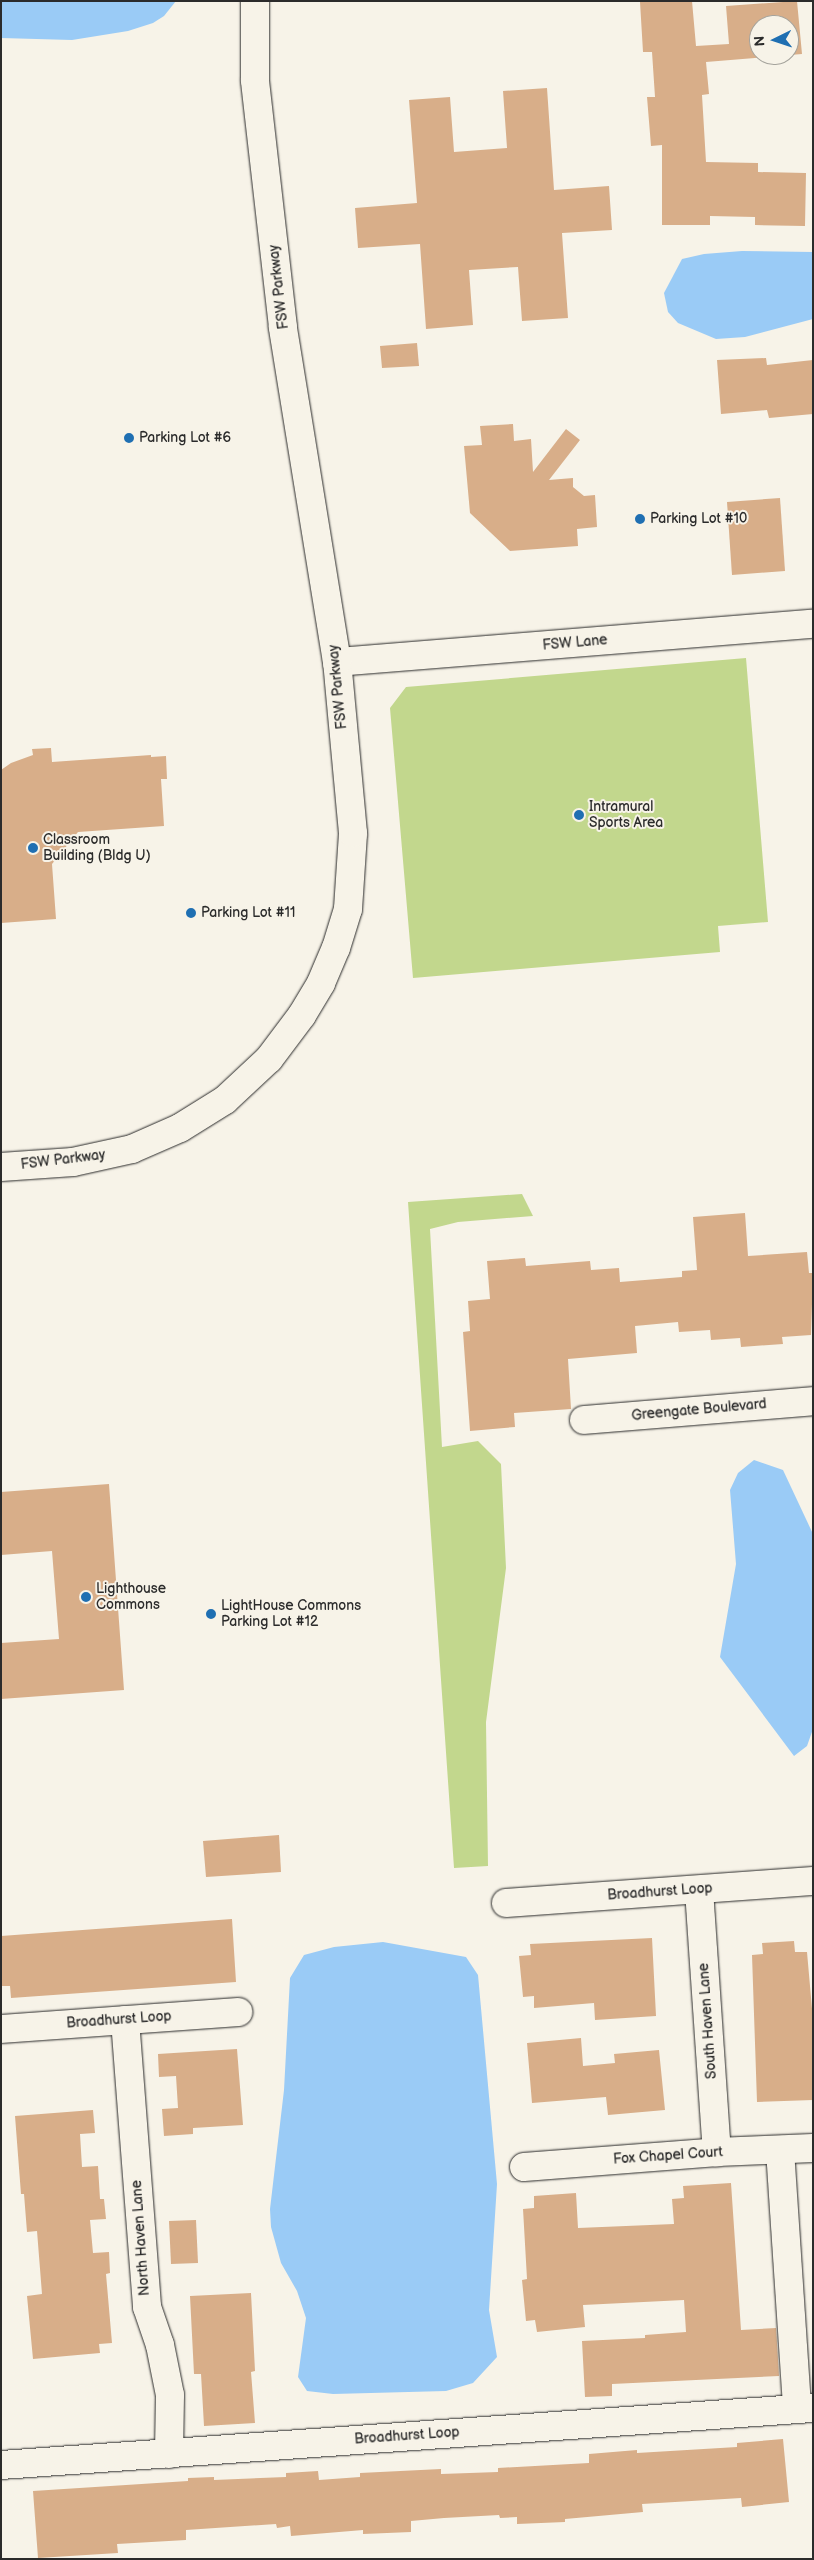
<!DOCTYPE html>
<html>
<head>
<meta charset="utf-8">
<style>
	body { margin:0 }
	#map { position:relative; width:814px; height:2560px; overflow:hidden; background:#f7f3e8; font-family:"Balsamiq Sans",sans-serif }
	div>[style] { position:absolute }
	.green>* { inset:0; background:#c2d78d }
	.water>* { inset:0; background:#9acbf6 }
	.building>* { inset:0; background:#d8ae89 }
	.roads { filter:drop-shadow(0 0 1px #2b2b2b) drop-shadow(0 0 1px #2b2b2b) }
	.minor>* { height:28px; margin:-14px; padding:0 14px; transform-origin:14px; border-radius:14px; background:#f7f3e8 }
	.dots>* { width:14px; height:14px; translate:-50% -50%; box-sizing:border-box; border:2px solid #f7f3e8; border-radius:50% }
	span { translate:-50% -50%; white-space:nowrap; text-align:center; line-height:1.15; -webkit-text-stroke:4px #f7f3e8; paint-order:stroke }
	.street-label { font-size:14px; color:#2b2b2b }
	.poi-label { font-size:14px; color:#2b2b2b }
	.left { translate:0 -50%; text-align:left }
	.frame { position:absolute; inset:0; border:2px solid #2b2b2b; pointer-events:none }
	.north { position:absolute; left:749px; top:15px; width:50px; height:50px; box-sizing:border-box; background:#f7f3e8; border:1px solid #a5a39c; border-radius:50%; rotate:266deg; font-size:14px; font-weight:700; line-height:20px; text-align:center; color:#2b2b2b }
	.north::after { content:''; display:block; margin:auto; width:18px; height:22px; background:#1f6fb2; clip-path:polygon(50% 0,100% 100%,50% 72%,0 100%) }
</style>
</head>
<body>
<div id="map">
	<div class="green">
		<div style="clip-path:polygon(746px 658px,768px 922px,718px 926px,720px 952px,413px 978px,390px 708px,406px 687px)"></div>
		<div style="clip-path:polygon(522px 1194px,533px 1216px,458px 1222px,430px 1229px,442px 1447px,478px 1441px,501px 1464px,506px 1568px,486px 1722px,488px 1866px,454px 1868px,408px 1202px)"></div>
	</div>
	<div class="water">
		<div style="clip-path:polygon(1px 1px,176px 1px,164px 16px,153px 23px,128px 31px,72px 40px,1px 38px)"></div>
		<div style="clip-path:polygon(742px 251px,813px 252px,813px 319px,745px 337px,716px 339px,678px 323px,668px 312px,664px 293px,682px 259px,704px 254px)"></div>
		<div style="clip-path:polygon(754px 1460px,783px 1470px,813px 1534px,813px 1729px,807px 1746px,794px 1756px,720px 1657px,736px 1564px,730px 1490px,738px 1473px)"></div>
		<div style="clip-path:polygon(383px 1942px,466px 1957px,478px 1975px,497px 2184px,489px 2310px,497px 2357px,473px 2383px,446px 2391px,333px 2394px,307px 2391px,298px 2377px,306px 2318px,297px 2291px,281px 2263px,271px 2227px,270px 2209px,284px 2090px,290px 1978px,304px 1955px,334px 1947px)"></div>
	</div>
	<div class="building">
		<div style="clip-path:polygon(evenodd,692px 1px,696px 46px,729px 44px,726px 6px,797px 1px,802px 54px,706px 62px,709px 94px,702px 95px,706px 162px,758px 163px,758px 172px,806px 173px,805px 226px,755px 225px,755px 217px,710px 216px,710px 225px,662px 225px,662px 145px,651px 146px,647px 97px,655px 97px,652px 52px,643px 52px,640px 2px,692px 1px,759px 25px,789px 25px,789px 55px,759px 55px,759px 25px)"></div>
		<div style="clip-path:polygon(547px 88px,554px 190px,609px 186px,612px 230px,562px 233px,568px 318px,522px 321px,518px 267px,469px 270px,473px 325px,426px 329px,420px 244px,358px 248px,355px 208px,417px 203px,409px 100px,450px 97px,454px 152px,507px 148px,503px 91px)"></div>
		<div style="clip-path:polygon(417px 343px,419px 366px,382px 368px,380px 346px)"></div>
		<div style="clip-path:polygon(766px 358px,767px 365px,813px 360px,813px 414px,769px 418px,767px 410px,721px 414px,717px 360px)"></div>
		<div style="clip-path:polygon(513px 424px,514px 441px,531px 439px,533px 472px,566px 429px,580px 440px,549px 480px,573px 478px,573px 487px,584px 496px,595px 495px,597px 527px,577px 529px,578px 546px,510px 551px,470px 513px,464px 446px,482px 445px,480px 426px)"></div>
		<div style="clip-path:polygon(780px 498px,785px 571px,732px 575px,727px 502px)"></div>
		<div style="clip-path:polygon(51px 748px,52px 762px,151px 755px,151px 757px,166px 756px,167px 779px,161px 779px,164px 826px,78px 832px,52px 864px,56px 919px,1px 923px,1px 770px,11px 763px,33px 755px,32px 749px)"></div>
		<div style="clip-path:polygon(745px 1213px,748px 1256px,807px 1252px,809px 1273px,813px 1273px,811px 1335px,782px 1337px,783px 1344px,741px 1347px,740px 1338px,711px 1340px,710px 1330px,679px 1332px,678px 1322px,635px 1326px,637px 1353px,568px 1359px,571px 1409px,514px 1413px,515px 1427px,470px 1431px,463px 1332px,470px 1331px,468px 1301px,490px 1299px,487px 1261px,525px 1258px,526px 1266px,590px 1261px,591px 1270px,619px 1268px,620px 1282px,682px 1277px,682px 1271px,697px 1270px,693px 1217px)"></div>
		<div style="clip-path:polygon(109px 1484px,124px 1690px,1px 1699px,1px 1643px,59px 1639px,52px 1551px,1px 1555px,1px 1492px)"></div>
		<div style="clip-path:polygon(279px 1835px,281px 1872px,206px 1877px,203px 1841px)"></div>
		<div style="clip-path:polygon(232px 1919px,236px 1982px,11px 1998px,10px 1986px,1px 1986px,1px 1936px)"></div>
		<div style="clip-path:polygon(652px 1938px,656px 2016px,595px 2020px,594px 2003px,534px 2008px,534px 1996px,523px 1997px,519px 1956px,531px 1955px,530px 1944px)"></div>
		<div style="clip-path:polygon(794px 1941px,795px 1952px,807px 1952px,813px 2020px,813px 2100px,757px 2102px,752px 1955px,763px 1954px,762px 1943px)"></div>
		<div style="clip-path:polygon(581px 2038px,583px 2066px,615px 2063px,614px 2054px,659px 2050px,665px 2110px,608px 2115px,606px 2097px,532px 2103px,527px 2043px)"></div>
		<div style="clip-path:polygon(237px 2049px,243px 2125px,193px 2128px,193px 2134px,164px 2136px,162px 2109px,178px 2108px,176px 2076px,159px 2077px,158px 2054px)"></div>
		<div style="clip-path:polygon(93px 2110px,95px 2133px,80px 2134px,82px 2167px,98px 2166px,100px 2199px,104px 2199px,106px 2219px,90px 2220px,93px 2253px,109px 2252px,110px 2273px,106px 2274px,112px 2343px,99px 2344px,100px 2353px,33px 2359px,27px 2296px,42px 2294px,37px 2231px,27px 2232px,24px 2194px,21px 2194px,15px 2116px)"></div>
		<div style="clip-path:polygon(731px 2183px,741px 2330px,776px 2328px,779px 2376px,612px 2384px,612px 2396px,585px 2397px,582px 2341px,645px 2338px,645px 2335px,686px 2332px,684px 2300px,583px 2305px,585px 2327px,537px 2332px,535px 2320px,526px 2321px,522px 2280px,527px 2279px,523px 2209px,534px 2208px,534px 2196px,576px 2193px,578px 2228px,674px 2224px,672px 2199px,684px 2198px,683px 2186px)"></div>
		<div style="clip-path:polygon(196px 2220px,198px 2263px,171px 2264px,169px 2221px)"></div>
		<div style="clip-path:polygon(251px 2293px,255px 2371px,251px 2372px,255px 2423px,204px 2426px,201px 2374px,194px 2374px,190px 2296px)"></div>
		<div style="clip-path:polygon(783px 2439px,789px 2502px,742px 2507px,741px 2498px,642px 2504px,643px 2512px,565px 2519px,565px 2522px,517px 2524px,517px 2517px,500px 2518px,499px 2515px,444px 2518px,411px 2521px,411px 2532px,363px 2534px,363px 2530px,291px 2536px,290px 2526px,277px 2528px,276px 2524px,186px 2530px,186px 2540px,117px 2544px,118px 2553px,38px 2558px,33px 2491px,188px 2481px,188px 2478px,214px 2477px,214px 2480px,286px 2477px,286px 2473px,318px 2471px,319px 2480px,360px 2477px,360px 2473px,441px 2469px,441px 2474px,498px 2472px,498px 2468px,589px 2463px,589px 2454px,637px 2450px,637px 2453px,737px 2447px,737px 2443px)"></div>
	</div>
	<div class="roads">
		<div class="minor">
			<div style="left:337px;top:662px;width:478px;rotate:-4.6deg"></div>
			<div style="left:1px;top:1167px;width:72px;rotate:-4deg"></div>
			<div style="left:73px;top:1162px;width:60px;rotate:-12.4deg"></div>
			<div style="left:132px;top:1149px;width:52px;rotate:-23.6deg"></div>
			<div style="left:180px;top:1128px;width:53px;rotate:-31.9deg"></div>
			<div style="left:225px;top:1100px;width:60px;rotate:-43deg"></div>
			<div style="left:269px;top:1059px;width:55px;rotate:-53.1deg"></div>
			<div style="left:302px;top:1015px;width:37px;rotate:-59deg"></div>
			<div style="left:321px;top:983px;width:38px;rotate:-67deg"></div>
			<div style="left:336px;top:948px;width:41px;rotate:-72.9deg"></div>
			<div style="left:348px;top:909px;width:76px;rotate:-86.2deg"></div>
			<div style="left:353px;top:833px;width:172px;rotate:-95.3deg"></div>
			<div style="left:337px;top:662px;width:339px;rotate:-99.2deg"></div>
			<div style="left:283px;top:327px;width:249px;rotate:-96.5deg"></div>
			<div style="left:255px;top:80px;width:79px;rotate:-90deg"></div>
			<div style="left:584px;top:1420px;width:230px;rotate:-4.7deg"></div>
			<div style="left:699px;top:1890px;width:263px;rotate:86.1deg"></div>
			<div style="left:506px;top:1903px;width:308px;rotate:-4.1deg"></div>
			<div style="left:125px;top:2020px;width:288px;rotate:85.6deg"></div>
			<div style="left:147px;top:2307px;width:40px;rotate:71.1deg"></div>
			<div style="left:160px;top:2345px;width:51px;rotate:78.7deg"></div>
			<div style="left:170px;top:2395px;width:59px;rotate:91deg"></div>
			<div style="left:1px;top:2029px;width:238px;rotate:-4.1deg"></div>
			<div style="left:780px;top:2150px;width:259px;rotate:86.2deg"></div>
			<div style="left:524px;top:2167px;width:194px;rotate:-4.4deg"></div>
			<div style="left:717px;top:2152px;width:96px;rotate:-2.4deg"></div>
			<div style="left:1px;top:2465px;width:814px;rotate:-4.02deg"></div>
		</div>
	</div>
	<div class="dots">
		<div style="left:129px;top:438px;background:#1f6fb2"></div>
		<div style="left:640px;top:519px;background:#1f6fb2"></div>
		<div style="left:579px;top:815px;background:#1f6fb2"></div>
		<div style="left:33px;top:848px;background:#1f6fb2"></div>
		<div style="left:191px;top:913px;background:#1f6fb2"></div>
		<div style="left:86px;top:1597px;background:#1f6fb2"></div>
		<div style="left:211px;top:1614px;background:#1f6fb2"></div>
	</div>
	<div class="street-label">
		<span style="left:279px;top:287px;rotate:-97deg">FSW Parkway</span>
		<span style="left:575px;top:643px;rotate:-5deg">FSW Lane</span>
		<span style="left:338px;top:687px;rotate:-96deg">FSW Parkway</span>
		<span style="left:63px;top:1160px;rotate:-7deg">FSW Parkway</span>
		<span style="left:699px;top:1410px;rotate:-5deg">Greengate Boulevard</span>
		<span style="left:660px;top:1892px;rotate:-4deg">Broadhurst Loop</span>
		<span style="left:119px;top:2020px;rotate:-4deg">Broadhurst Loop</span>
		<span style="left:708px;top:2021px;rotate:-94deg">South Haven Lane</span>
		<span style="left:668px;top:2156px;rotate:-4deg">Fox Chapel Court</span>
		<span style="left:141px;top:2238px;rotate:-94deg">North Haven Lane</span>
		<span style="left:407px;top:2436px;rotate:-4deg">Broadhurst Loop</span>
	</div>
	<div class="poi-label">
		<span class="left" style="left:139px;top:438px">Parking Lot #6</span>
		<span class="left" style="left:650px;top:519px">Parking Lot #10</span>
		<span class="left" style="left:589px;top:815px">Intramural<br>Sports Area</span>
		<span class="left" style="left:43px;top:848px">Classroom<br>Building (Bldg U)</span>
		<span class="left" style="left:201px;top:913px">Parking Lot #11</span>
		<span class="left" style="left:96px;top:1597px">Lighthouse<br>Commons</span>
		<span class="left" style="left:221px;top:1614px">LightHouse Commons<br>Parking Lot #12</span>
	</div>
	<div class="frame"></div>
	<div class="north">N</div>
</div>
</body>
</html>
